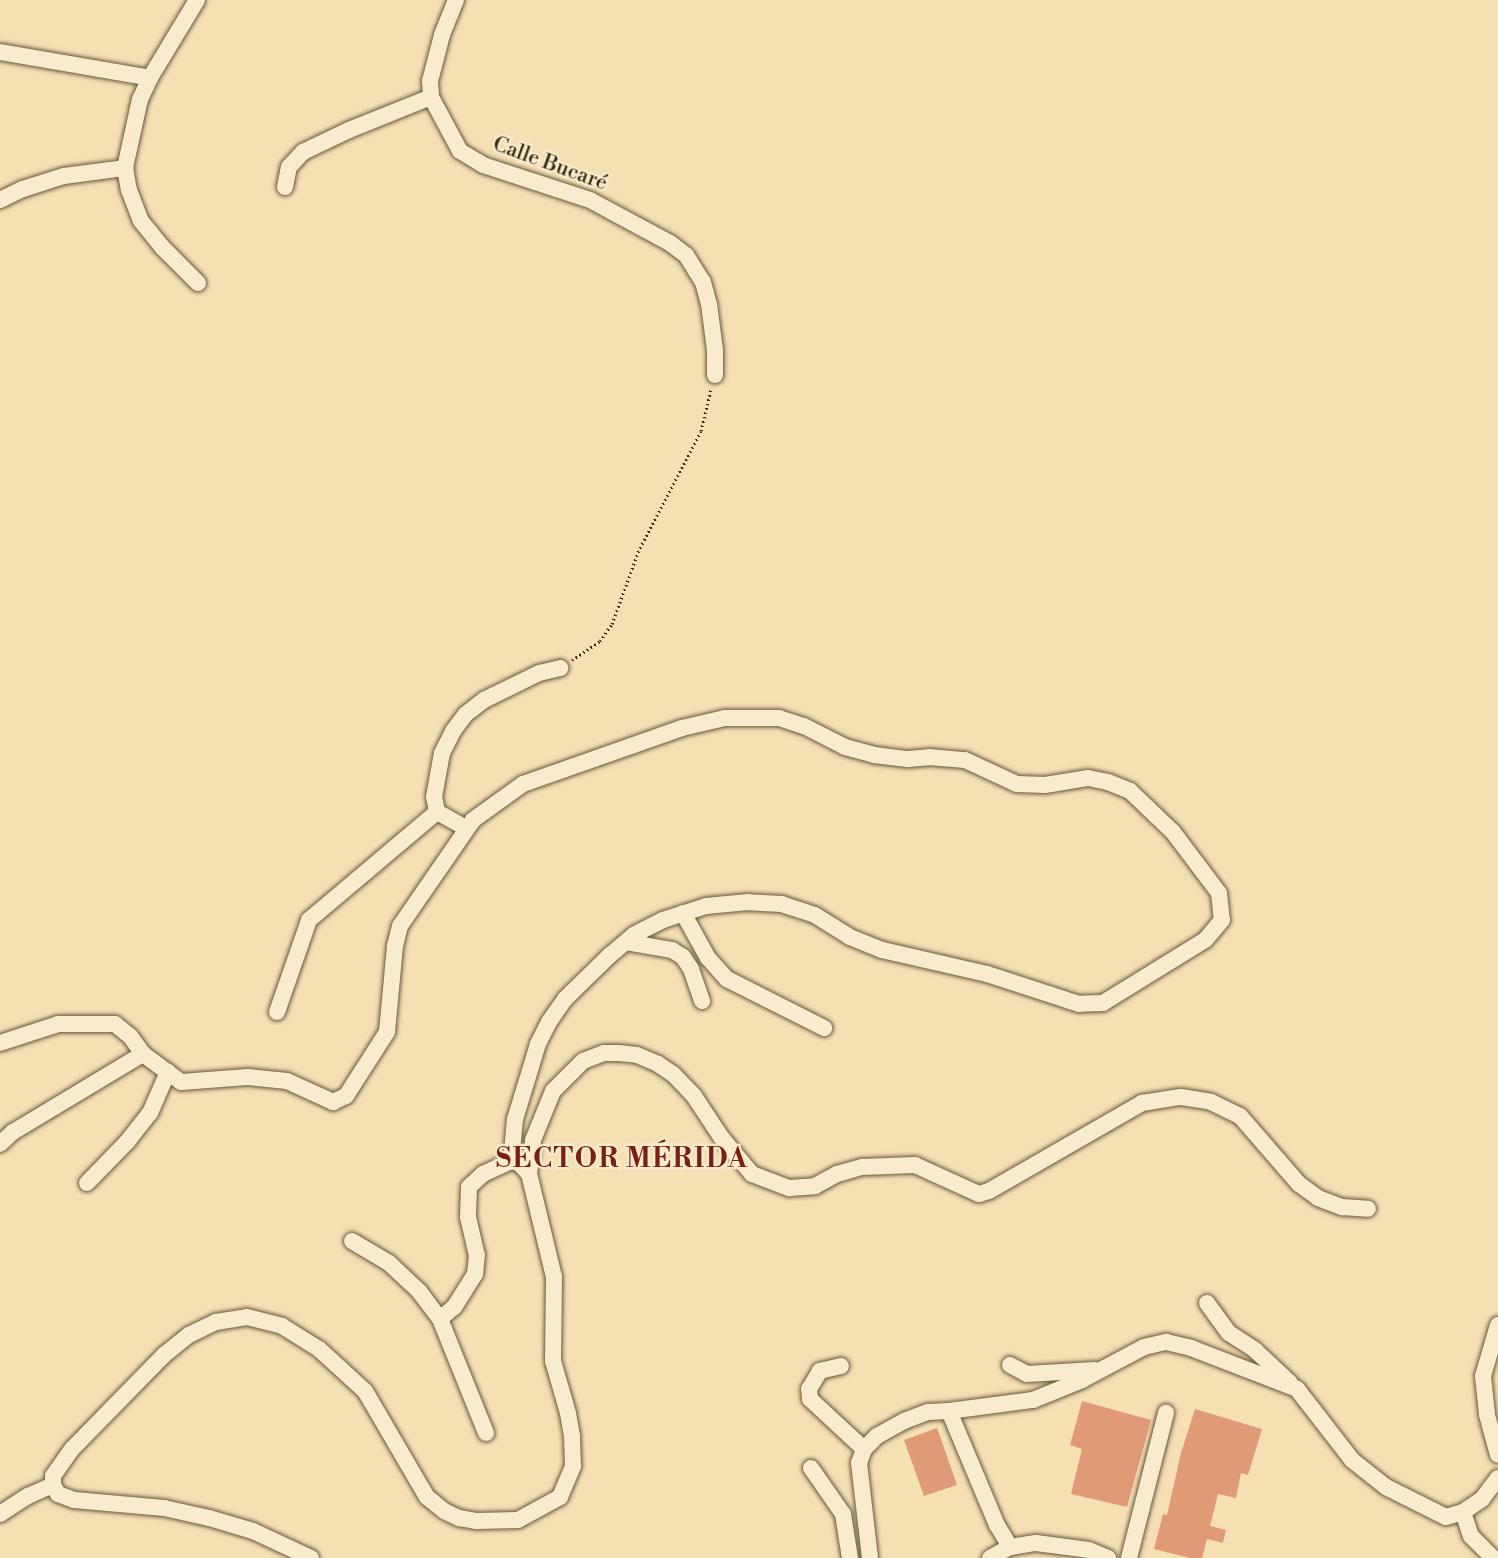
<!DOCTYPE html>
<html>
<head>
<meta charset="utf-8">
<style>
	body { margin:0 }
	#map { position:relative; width:1498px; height:1558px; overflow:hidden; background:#f5e0b4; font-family:"Libre Bodoni",serif }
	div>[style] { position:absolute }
	.building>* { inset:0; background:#e09a76 }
	.path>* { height:3px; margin-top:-1.5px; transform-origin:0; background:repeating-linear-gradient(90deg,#392912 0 1.5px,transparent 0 4.5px) }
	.roads { filter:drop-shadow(0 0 2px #68573a) drop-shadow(0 0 2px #68573a) }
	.minor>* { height:16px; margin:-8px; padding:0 8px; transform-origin:8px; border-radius:8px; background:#f8ebce }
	span { translate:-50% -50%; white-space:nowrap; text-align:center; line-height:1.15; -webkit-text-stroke:4.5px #f8ebce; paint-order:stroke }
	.street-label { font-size:21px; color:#392912 }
	.district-label { font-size:27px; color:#7a1f14; font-weight:700; letter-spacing:1.5px }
</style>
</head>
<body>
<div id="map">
	<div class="building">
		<div style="clip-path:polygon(1082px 1401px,1151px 1420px,1127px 1507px,1071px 1494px,1082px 1449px,1070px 1445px)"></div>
		<div style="clip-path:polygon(1195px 1409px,1262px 1429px,1248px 1475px,1241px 1473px,1236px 1498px,1218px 1494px,1210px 1526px,1226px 1530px,1223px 1543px,1207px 1539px,1202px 1558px,1190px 1558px,1154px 1549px,1163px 1514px,1167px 1515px,1181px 1453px)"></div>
		<div style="clip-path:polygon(937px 1428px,957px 1485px,924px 1496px,904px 1440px)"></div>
	</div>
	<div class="path">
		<div style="left:572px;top:660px;width:34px;rotate:-34deg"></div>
		<div style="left:600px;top:641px;width:21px;rotate:-55deg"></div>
		<div style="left:612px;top:624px;width:77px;rotate:-70.1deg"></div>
		<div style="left:638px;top:552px;width:136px;rotate:-62.5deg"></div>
		<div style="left:701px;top:431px;width:43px;rotate:-76.6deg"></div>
	</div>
	<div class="roads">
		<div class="minor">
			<div style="left:197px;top:0;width:91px;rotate:121.1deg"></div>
			<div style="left:150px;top:78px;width:23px;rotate:115deg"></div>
			<div style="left:140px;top:99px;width:71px;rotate:102.3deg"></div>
			<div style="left:125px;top:168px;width:22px;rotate:80deg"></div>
			<div style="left:129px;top:190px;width:33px;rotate:69deg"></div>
			<div style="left:141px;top:221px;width:33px;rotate:51deg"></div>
			<div style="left:162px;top:247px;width:51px;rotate:45deg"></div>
			<div style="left:456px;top:0;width:38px;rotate:112deg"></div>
			<div style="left:442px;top:35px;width:48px;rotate:104.6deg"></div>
			<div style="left:430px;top:81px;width:16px;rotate:86deg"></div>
			<div style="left:431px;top:97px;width:61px;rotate:61.8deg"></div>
			<div style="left:460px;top:151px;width:27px;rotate:31deg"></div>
			<div style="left:483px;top:165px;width:113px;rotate:18.1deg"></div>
			<div style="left:590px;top:200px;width:91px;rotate:28.3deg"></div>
			<div style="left:670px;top:243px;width:20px;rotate:37deg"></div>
			<div style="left:686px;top:255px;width:32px;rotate:58deg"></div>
			<div style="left:703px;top:282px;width:23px;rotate:75deg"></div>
			<div style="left:709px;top:304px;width:46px;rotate:82.6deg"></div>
			<div style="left:715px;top:350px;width:25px;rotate:90deg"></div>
			<div style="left:0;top:52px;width:152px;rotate:9.8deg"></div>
			<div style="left:285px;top:187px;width:20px;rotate:-79deg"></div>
			<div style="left:289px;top:167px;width:21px;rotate:-47deg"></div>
			<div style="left:303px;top:152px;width:51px;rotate:-25.6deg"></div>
			<div style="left:349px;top:130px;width:88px;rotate:-21.9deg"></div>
			<div style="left:0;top:200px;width:25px;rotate:-26deg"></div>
			<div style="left:23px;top:189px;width:43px;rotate:-17.6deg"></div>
			<div style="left:64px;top:176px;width:62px;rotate:-7.5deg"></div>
			<div style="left:466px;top:828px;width:33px;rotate:-151deg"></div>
			<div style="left:437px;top:812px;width:15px;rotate:-101deg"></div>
			<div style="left:434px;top:797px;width:45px;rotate:-79.7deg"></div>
			<div style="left:442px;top:753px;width:25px;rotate:-63deg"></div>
			<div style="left:453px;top:731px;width:21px;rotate:-53deg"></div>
			<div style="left:466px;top:714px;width:23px;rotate:-38deg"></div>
			<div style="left:484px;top:700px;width:61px;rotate:-26.1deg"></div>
			<div style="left:539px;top:673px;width:22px;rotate:-13deg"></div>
			<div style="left:683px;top:913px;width:51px;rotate:60.9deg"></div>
			<div style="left:708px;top:958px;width:28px;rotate:48deg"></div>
			<div style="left:727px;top:979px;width:109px;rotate:26.8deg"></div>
			<div style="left:626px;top:942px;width:47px;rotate:9.9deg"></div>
			<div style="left:672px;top:950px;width:13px;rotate:32deg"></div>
			<div style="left:683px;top:957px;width:14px;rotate:56deg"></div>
			<div style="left:691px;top:969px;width:34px;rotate:71deg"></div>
			<div style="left:277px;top:1012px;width:97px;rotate:-70.8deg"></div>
			<div style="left:309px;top:920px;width:167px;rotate:-40.2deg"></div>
			<div style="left:0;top:1043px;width:61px;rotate:-18.1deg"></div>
			<div style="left:58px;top:1024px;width:57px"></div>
			<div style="left:115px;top:1024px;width:19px;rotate:39deg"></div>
			<div style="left:130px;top:1036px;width:22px;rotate:54deg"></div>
			<div style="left:0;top:1144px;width:18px;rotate:-43deg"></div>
			<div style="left:13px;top:1132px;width:152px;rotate:-31deg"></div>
			<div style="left:143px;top:1054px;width:47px;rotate:36.4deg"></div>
			<div style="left:181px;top:1082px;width:67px;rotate:-4.3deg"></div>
			<div style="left:248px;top:1077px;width:39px;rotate:6deg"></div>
			<div style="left:287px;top:1081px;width:51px;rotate:24.5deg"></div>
			<div style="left:333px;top:1102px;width:14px;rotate:-25deg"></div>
			<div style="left:346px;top:1096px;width:76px;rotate:-57.4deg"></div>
			<div style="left:387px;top:1032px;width:86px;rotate:-84.7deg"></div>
			<div style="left:395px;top:946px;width:21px;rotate:-76deg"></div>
			<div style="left:400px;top:926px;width:129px;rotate:-55.4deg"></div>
			<div style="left:473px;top:820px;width:62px;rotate:-35.8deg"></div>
			<div style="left:523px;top:784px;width:169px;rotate:-19.4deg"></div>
			<div style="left:682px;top:728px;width:44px;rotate:-13.1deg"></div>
			<div style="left:725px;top:718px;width:54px"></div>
			<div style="left:779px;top:718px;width:26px;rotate:18deg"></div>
			<div style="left:804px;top:726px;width:46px;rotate:27.1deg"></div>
			<div style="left:845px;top:747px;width:30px;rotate:15deg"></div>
			<div style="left:874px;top:755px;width:34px;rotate:7deg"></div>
			<div style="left:908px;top:759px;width:21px;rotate:-5deg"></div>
			<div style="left:929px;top:757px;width:36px;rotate:5deg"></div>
			<div style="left:965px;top:760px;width:57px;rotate:24.8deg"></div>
			<div style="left:1017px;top:784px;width:28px;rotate:2deg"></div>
			<div style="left:1045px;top:785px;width:44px;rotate:-9.2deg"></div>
			<div style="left:1088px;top:778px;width:20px;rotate:11deg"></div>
			<div style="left:1108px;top:782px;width:24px;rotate:22deg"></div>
			<div style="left:1130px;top:791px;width:59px;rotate:43.6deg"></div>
			<div style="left:1173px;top:832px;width:76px;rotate:53deg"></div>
			<div style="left:1219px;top:893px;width:27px;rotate:84deg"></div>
			<div style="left:1222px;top:920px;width:26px;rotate:130deg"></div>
			<div style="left:1205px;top:940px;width:120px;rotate:148.3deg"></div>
			<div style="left:1103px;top:1003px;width:24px;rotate:178deg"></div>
			<div style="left:1079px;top:1004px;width:97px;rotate:-161.9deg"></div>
			<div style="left:987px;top:974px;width:108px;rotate:-167.1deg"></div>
			<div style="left:882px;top:950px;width:35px;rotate:-158deg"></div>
			<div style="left:850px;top:937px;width:41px;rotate:-147.8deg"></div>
			<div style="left:815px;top:915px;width:35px;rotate:-162deg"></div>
			<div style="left:782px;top:904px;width:34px;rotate:-177deg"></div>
			<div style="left:748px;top:902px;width:42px;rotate:174.6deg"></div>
			<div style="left:706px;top:906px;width:45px;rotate:162deg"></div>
			<div style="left:663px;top:920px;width:33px;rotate:153deg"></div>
			<div style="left:634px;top:935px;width:31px;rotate:140deg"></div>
			<div style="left:610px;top:955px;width:63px;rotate:135.6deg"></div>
			<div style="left:565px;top:999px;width:28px;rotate:125deg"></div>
			<div style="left:549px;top:1022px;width:25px;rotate:117deg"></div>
			<div style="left:538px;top:1044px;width:78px;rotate:107deg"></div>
			<div style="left:515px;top:1119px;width:42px;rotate:95.4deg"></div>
			<div style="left:529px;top:1174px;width:34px;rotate:-83deg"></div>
			<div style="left:533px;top:1140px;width:53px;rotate:-67.8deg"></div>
			<div style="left:553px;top:1091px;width:42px;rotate:-45deg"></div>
			<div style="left:583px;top:1061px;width:22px;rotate:-21deg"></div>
			<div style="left:604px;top:1053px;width:15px"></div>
			<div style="left:619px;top:1053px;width:18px;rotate:6deg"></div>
			<div style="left:637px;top:1055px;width:23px;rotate:23deg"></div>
			<div style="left:658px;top:1064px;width:18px;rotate:34deg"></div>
			<div style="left:673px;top:1074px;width:30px;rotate:46deg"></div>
			<div style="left:694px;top:1096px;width:49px;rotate:56.6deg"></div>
			<div style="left:721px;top:1137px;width:48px;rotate:50deg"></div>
			<div style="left:752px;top:1174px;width:40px;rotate:21deg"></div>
			<div style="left:789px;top:1188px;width:26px;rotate:-4deg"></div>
			<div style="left:815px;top:1186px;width:25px;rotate:-29deg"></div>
			<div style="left:837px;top:1174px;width:26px;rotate:-16deg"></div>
			<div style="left:862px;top:1167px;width:53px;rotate:-2.2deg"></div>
			<div style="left:915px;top:1165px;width:70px;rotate:24.4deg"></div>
			<div style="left:979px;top:1194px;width:10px;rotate:-17deg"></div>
			<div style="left:989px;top:1191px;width:177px;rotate:-29.9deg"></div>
			<div style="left:1142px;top:1103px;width:39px;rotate:-9deg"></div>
			<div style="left:1181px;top:1097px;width:30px;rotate:9deg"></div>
			<div style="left:1211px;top:1102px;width:32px;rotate:26deg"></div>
			<div style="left:1240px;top:1116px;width:90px;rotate:49.1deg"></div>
			<div style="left:1299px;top:1184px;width:24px;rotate:36deg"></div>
			<div style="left:1318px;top:1198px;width:26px;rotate:21deg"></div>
			<div style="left:1342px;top:1207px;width:26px;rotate:4deg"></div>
			<div style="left:87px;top:1183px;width:57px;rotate:-45.7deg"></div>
			<div style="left:127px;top:1142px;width:37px;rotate:-52deg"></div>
			<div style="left:150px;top:1113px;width:45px;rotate:-66.3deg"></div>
			<div style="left:1207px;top:1303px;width:37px;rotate:54deg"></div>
			<div style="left:1229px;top:1333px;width:31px;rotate:33deg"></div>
			<div style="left:1255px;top:1350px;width:48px;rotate:43.3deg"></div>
			<div style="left:440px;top:1319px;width:123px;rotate:68deg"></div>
			<div style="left:1498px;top:1325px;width:53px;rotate:106.4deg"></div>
			<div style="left:1483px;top:1376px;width:39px;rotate:84deg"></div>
			<div style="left:1487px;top:1415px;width:41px;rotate:74.6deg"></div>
			<div style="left:1010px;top:1365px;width:19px;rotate:28deg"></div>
			<div style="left:1027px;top:1374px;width:68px;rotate:-3.4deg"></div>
			<div style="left:841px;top:1366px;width:22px;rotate:167deg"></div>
			<div style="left:820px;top:1371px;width:21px;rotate:121deg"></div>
			<div style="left:809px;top:1389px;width:10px;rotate:84deg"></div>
			<div style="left:810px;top:1399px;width:74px;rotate:42.8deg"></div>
			<div style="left:949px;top:1411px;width:124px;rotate:67.2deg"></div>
			<div style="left:997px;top:1525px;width:26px;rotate:59deg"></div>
			<div style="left:811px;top:1468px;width:56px;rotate:55.2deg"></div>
			<div style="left:843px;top:1514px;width:45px;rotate:81deg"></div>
			<div style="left:1463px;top:1512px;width:25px;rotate:72deg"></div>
			<div style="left:1471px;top:1536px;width:31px;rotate:45deg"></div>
			<div style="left:0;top:1514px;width:33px;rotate:-33deg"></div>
			<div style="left:28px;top:1496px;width:27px;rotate:-24deg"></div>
			<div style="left:311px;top:1558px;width:64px;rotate:-155deg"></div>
			<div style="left:253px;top:1531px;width:46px;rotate:-163.5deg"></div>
			<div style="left:209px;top:1518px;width:46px;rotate:-167.5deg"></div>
			<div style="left:164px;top:1508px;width:90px;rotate:-174.9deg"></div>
			<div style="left:74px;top:1500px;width:17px;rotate:-159deg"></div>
			<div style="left:58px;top:1494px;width:10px;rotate:-119deg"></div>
			<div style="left:53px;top:1485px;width:9px;rotate:-90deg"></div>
			<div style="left:53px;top:1476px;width:33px;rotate:-55deg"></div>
			<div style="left:72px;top:1449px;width:132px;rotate:-45.6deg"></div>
			<div style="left:164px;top:1355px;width:32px;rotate:-39deg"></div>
			<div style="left:189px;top:1335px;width:30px;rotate:-26deg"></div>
			<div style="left:216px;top:1322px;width:31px;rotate:-9deg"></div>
			<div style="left:247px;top:1317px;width:36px;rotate:14deg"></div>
			<div style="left:282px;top:1326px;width:44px;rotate:31.9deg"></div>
			<div style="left:319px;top:1349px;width:62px;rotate:42.4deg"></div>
			<div style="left:365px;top:1391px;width:123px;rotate:59.7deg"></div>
			<div style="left:427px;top:1497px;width:22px;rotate:39deg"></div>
			<div style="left:444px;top:1511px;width:17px;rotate:25deg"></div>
			<div style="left:459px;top:1518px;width:17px;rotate:10deg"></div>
			<div style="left:476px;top:1521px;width:42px;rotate:-1.4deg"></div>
			<div style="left:518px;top:1520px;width:48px;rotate:-28.7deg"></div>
			<div style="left:560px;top:1497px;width:34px;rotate:-67deg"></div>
			<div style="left:573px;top:1466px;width:30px;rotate:-92deg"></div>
			<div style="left:572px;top:1436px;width:23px;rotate:-100deg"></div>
			<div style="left:568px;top:1413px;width:54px;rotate:-106.1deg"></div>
			<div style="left:553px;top:1361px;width:84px;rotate:-89.3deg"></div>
			<div style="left:554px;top:1277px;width:106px;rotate:-103.6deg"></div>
			<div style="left:529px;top:1174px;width:15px;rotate:-132deg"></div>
			<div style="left:519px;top:1163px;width:8px;rotate:-166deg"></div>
			<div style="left:511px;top:1161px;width:31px;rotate:155deg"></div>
			<div style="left:483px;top:1174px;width:19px;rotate:137deg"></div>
			<div style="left:469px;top:1187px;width:30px;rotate:92deg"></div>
			<div style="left:468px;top:1217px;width:39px;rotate:77deg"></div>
			<div style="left:477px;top:1255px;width:19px;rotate:96deg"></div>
			<div style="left:475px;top:1274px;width:39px;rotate:122deg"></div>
			<div style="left:454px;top:1307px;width:18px;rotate:139deg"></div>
			<div style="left:440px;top:1319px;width:34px;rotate:-127deg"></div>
			<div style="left:420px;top:1292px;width:42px;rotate:-136.9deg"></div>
			<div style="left:389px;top:1263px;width:43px;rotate:-149.3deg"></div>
			<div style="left:870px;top:1558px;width:96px;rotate:-96.6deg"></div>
			<div style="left:859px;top:1463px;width:15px;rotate:-70deg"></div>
			<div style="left:864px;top:1449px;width:18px;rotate:-45deg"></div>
			<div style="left:877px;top:1436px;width:31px;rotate:-29deg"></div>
			<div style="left:904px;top:1421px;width:26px;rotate:-21deg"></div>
			<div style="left:928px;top:1412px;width:21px;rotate:-3deg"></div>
			<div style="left:949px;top:1411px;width:85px;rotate:-7.5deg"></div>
			<div style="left:1033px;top:1400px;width:53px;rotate:-22.2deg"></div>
			<div style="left:1082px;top:1380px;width:70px;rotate:-28deg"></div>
			<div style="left:1144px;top:1347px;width:23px;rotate:-13deg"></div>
			<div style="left:1166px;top:1342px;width:26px;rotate:13deg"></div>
			<div style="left:1191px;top:1348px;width:114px;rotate:21.1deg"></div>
			<div style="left:1297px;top:1389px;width:90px;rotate:52.2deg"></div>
			<div style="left:1352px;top:1460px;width:43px;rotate:38.5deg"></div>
			<div style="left:1386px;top:1487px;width:67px;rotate:26.6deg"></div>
			<div style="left:1446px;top:1517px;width:18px;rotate:-16deg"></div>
			<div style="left:1463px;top:1512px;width:23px;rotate:-34deg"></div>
			<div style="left:1482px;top:1499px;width:26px;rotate:-53deg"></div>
			<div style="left:990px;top:1558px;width:23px;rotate:-29deg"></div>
			<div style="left:1010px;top:1547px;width:26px;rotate:-9deg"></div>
			<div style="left:1036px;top:1543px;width:53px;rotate:7.5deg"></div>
			<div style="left:1089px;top:1550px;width:21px;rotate:23deg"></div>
			<div style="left:1129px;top:1558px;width:150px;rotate:-75.7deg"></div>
		</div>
	</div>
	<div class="street-label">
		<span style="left:550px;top:164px;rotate:20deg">Calle Bucaré</span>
	</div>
	<div class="district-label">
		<span style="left:622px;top:1160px">SECTOR MÉRIDA</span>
	</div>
</div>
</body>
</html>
